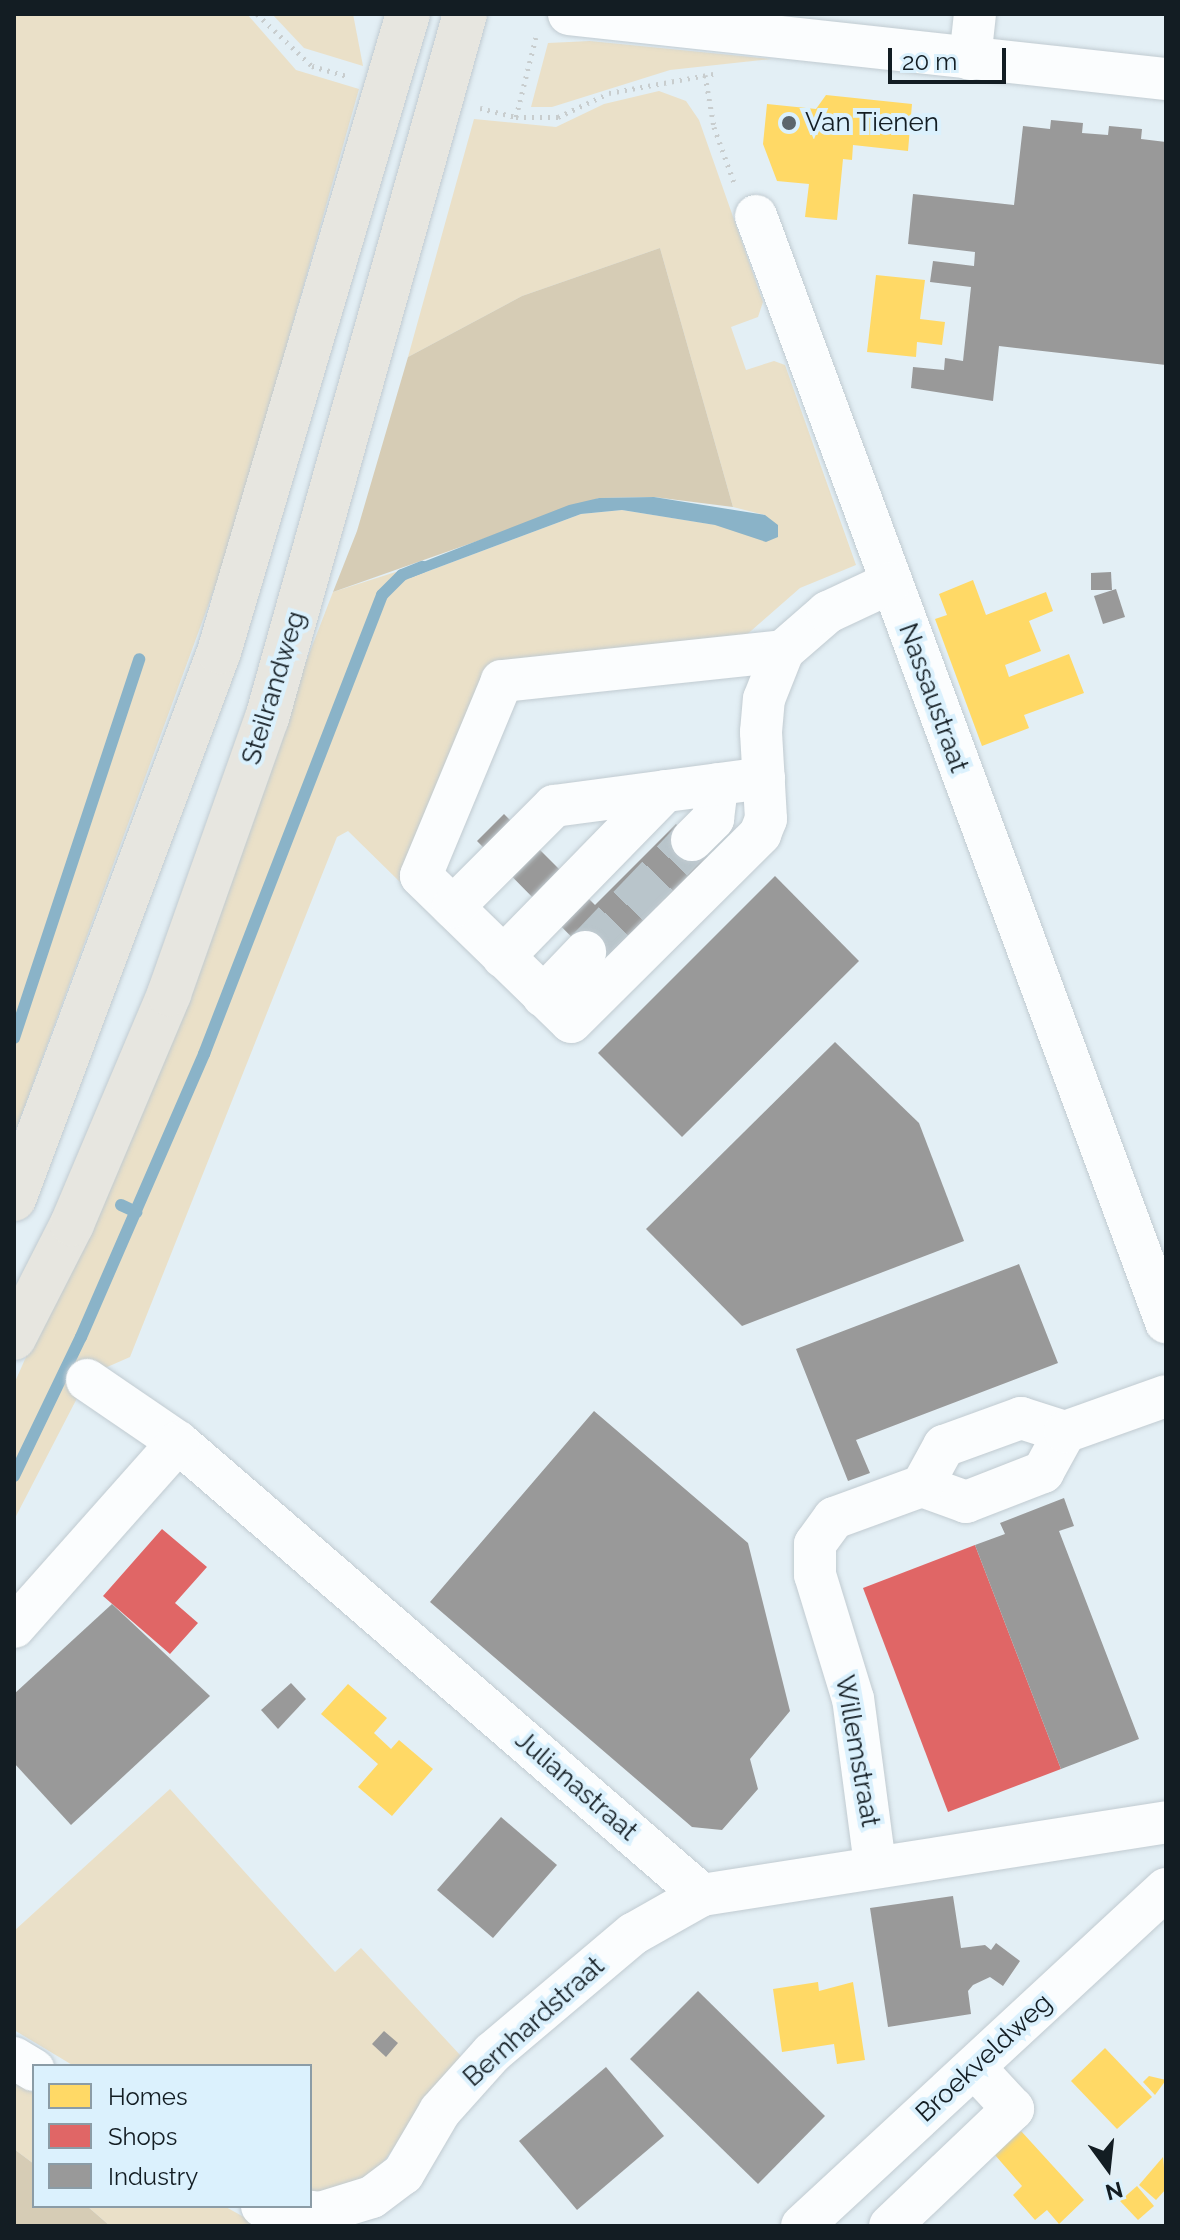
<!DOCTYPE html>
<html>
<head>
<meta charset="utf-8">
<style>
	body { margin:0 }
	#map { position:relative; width:1180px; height:2240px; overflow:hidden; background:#e3eff5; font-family:Raleway,sans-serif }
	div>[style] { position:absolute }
	.green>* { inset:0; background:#eae0c8 }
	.forest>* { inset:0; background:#d6ccb5 }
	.water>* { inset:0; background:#8ab3c8 }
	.homes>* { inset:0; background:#ffd966 }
	.shops>* { inset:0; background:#e06666 }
	.industry>* { inset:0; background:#999 }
	.stream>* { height:12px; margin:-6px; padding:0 6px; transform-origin:6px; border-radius:6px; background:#8ab3c8 }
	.minor-tunnel>* { height:42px; margin-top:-21px; transform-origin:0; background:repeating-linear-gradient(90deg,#b9c5cb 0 42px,transparent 0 63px) }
	.path>* { height:5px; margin-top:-2.5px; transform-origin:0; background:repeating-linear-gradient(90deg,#c8cdce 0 2px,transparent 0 8px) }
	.roads { filter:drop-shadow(0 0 2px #c1cbd1) drop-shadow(0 0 2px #c1cbd1) }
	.minor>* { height:42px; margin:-21px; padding:0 21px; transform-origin:21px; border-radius:21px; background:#fbfdfe }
	.major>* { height:44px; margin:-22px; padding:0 22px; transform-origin:22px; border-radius:22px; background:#e7e6e0 }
	.dots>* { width:22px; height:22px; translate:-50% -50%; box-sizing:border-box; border:4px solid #dbf1fd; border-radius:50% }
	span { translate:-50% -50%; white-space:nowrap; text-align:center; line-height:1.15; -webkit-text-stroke:8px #dbf1fd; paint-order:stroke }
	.poi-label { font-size:26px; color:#131d23 }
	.left { translate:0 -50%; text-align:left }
	.street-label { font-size:26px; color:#131d23 }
	.frame { position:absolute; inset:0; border:16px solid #131d23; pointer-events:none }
	.legend { position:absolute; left:32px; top:2064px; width:280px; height:144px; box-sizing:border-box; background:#dbf1fd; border:2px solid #8b9ca6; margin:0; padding:10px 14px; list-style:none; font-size:24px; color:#131d23 }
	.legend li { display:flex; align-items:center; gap:16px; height:40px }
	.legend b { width:40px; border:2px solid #8b9ca6 }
	.north { position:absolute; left:1068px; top:2128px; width:80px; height:80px; -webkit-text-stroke:6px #dbf1fd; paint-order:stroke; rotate:165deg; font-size:22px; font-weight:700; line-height:32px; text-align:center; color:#131d23 }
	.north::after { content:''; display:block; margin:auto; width:28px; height:36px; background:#131d23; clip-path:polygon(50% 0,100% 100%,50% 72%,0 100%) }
	.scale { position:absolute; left:888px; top:48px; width:118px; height:36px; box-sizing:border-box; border:4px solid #131d23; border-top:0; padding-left:10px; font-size:24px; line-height:28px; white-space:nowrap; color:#131d23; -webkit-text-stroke:6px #dbf1fd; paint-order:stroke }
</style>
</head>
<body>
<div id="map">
	<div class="green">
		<div style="clip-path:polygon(14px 14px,247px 14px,296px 70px,359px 89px,230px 546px,14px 1135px)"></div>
		<div style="clip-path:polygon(272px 14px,353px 14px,363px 66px,304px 48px)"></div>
		<div style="clip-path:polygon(590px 41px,772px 59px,670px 70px,552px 107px,531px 107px,548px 43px)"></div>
		<div style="clip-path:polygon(659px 91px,686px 101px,699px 120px,763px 302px,758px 317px,731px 327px,746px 370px,774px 361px,785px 365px,856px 565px,800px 588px,736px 644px,488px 678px,400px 882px,348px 831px,337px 837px,130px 1357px,89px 1375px,14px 1520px,14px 1384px,114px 1159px,333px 592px,405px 569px,410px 578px,581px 514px,622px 510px,716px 525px,765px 515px,733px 507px,660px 248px,522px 296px,408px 357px,474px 119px,556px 127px,604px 104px)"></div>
		<div style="clip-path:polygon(170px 1789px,335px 1972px,361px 1948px,461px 2056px,374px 2175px,310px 2195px,310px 2066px,74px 2066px,14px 2030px,14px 1931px)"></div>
		<div style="clip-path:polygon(14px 2082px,34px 2093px,34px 2164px,14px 2149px)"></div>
		<div style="clip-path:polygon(87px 2206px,224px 2206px,260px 2226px,110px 2226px)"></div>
	</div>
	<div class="forest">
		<div style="clip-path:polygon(660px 248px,733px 507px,654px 497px,599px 498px,333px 592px,357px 531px,408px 357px,522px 296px)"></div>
		<div style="clip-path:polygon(14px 2149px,34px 2164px,34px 2206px,87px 2206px,110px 2226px,14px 2226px)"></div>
	</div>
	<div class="water">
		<div style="clip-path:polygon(654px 497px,765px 515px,778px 525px,778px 537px,766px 542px,715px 525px,622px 510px,581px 514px,410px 578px,405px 569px,569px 505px,599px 498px)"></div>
	</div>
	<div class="homes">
		<div style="clip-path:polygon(826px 95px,912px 104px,908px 151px,853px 145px,852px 160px,843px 159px,837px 220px,805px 217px,809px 184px,777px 181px,763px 144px,767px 104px,816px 109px)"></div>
		<div style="clip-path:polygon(876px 275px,925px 280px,920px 319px,945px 322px,942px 345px,917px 342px,916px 357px,867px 352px)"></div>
		<div style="clip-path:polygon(973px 580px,986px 615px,1046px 592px,1053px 611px,1029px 621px,1041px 651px,1005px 665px,1009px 677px,1069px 654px,1084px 693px,1024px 715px,1029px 728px,982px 746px,935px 619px,947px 615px,939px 594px)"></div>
		<div style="clip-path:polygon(348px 1684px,387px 1718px,374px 1733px,391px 1749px,399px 1740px,433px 1769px,392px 1816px,358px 1787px,378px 1764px,321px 1714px)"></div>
		<div style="clip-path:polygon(818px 1982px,819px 1991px,853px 1982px,865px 2060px,837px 2064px,834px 2044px,782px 2052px,773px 1989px)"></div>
		<div style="clip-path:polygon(1105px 2048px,1152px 2097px,1117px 2129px,1071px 2081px)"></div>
		<div style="clip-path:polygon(1149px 2076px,1166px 2080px,1155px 2095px,1143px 2082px)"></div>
		<div style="clip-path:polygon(1021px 2131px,1084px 2200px,1059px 2224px,1047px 2210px,1035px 2220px,1013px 2195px,1022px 2186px,995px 2155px)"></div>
		<div style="clip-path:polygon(1163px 2157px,1166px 2189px,1156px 2200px,1139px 2185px)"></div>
		<div style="clip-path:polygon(1137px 2186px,1154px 2206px,1138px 2220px,1120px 2201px)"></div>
	</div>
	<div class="shops">
		<div style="clip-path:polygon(162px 1529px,207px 1567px,175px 1603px,198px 1623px,170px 1654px,103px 1596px)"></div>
		<div style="clip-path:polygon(975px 1545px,1061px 1769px,948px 1812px,863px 1588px)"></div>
	</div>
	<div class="industry">
		<div style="clip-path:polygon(1051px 120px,1083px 123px,1082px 133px,1108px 135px,1109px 126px,1142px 129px,1141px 139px,1166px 142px,1166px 365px,999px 346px,993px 401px,911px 388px,913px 367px,944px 370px,945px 358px,963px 361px,971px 287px,930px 282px,933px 261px,974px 266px,975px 252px,908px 244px,913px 194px,1014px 205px,1023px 126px,1050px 129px)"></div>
		<div style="clip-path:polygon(1111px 572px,1112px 590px,1091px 590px,1091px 573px)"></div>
		<div style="clip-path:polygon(1116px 589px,1125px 617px,1103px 624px,1094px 596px)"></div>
		<div style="clip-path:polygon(504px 814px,595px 905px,676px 824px,719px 867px,609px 975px,477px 841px)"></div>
		<div style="clip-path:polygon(775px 876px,859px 961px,682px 1137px,598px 1053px)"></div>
		<div style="clip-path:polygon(835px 1042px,919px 1123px,964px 1241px,742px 1326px,646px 1229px)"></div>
		<div style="clip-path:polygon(1019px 1264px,1058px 1363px,856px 1440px,870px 1473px,848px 1481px,796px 1349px)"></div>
		<div style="clip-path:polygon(594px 1411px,748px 1543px,790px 1711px,750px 1759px,758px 1789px,722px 1830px,692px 1827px,430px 1602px)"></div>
		<div style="clip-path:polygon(1064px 1498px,1074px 1526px,1059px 1531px,1139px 1739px,1061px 1769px,975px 1545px,1005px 1534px,1000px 1523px)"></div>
		<div style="clip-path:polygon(112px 1604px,210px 1696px,71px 1825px,14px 1763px,14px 1694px)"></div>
		<div style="clip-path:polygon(291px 1683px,306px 1699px,278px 1729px,261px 1710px)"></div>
		<div style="clip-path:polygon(501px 1817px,557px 1865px,493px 1938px,437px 1890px)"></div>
		<div style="clip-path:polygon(953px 1896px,961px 1948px,985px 1945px,991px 1950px,996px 1943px,1020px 1961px,1003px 1986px,990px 1977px,973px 1985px,968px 1991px,971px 2014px,888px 2027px,870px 1908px)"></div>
		<div style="clip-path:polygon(698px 1991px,825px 2116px,758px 2184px,630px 2059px)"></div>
		<div style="clip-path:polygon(384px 2031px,398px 2043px,386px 2057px,372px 2044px)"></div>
		<div style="clip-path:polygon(606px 2067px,664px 2136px,577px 2210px,519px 2141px)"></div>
	</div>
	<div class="stream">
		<div style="left:14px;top:1038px;width:399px;rotate:-71.7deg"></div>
		<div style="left:121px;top:1205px;width:17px;rotate:25deg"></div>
		<div style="left:14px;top:1476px;width:154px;rotate:-64.3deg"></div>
		<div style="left:81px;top:1337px;width:309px;rotate:-66.5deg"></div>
		<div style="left:204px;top:1054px;width:492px;rotate:-68.8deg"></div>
		<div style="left:382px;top:595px;width:28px;rotate:-45deg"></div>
		<div style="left:402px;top:575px;width:22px;rotate:-22deg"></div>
	</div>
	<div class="minor-tunnel">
		<div style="left:585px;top:952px;width:155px;rotate:-46.3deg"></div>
	</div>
	<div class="path">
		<div style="left:257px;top:14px;width:76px;rotate:43.4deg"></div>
		<div style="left:312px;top:66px;width:35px;rotate:16deg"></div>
		<div style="left:705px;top:75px;width:53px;rotate:80.2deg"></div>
		<div style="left:714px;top:127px;width:62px;rotate:70.1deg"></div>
		<div style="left:480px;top:108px;width:37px;rotate:14deg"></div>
		<div style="left:516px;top:117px;width:42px"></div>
		<div style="left:558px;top:117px;width:56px;rotate:-25.2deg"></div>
		<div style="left:609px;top:93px;width:106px;rotate:-10.4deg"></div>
		<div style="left:516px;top:117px;width:82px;rotate:-76deg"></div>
	</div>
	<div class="roads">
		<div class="minor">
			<div style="left:569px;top:14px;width:601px;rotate:6.21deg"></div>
			<div style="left:970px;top:59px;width:45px;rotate:-83.7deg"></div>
			<div style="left:756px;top:216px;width:1180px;rotate:69.66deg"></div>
			<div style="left:783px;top:651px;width:283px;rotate:173.9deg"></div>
			<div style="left:502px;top:681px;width:211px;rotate:112.6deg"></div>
			<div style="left:421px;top:876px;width:209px;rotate:44.2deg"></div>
			<div style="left:571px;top:1022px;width:267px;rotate:-44.8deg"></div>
			<div style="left:760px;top:834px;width:16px;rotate:-68deg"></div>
			<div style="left:766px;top:819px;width:87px;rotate:-93.3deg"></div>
			<div style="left:761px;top:732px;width:33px;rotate:-85deg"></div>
			<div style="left:764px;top:699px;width:52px;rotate:-68.4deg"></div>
			<div style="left:783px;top:651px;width:60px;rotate:-40.9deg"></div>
			<div style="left:828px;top:612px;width:68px;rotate:-25.1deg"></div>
			<div style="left:692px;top:840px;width:30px;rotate:-45deg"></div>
			<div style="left:713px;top:819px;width:35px;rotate:-83deg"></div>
			<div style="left:453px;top:907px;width:143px;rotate:-45deg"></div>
			<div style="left:554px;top:806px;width:212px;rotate:-7.6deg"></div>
			<div style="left:503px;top:957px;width:232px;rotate:-45.7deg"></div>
			<div style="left:543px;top:996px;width:61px;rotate:-46.3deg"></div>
			<div style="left:87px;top:1380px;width:110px;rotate:34.3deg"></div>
			<div style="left:178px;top:1442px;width:693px;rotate:40.84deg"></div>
			<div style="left:922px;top:1486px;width:47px;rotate:20deg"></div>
			<div style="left:966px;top:1502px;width:83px;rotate:-21.3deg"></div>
			<div style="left:1043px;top:1472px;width:46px;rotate:-61.2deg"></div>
			<div style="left:14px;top:1627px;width:247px;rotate:-48.4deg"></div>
			<div style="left:875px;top:1865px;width:167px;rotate:-97.5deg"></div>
			<div style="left:853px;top:1699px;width:130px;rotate:-107deg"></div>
			<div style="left:815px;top:1575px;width:31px;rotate:-90deg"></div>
			<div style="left:815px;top:1544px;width:32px;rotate:-54deg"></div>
			<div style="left:834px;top:1518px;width:94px;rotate:-20deg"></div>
			<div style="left:922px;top:1486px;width:46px;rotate:-61.2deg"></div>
			<div style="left:944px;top:1446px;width:82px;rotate:-20deg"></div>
			<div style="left:1021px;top:1418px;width:46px;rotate:17.7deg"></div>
			<div style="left:1065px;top:1432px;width:107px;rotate:-19.6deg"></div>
			<div style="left:14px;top:2058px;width:23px;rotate:31deg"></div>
			<div style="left:262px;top:2206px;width:58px;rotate:6.9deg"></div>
			<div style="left:320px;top:2213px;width:54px;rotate:-17.1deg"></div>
			<div style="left:372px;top:2197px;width:39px;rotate:-37deg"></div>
			<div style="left:403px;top:2174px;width:73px;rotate:-59.6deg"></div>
			<div style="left:440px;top:2111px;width:78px;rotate:-48.1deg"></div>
			<div style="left:492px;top:2053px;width:185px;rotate:-40.2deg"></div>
			<div style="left:633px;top:1934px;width:79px;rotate:-29.5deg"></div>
			<div style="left:702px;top:1895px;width:470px;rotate:-8.9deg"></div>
			<div style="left:802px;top:2226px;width:496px;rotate:-42.8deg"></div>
			<div style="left:890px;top:2226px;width:170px;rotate:-43.6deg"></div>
			<div style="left:1013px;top:2109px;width:57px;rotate:-132.9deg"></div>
		</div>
		<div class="major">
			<div style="left:14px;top:1199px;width:584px;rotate:-69.46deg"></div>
			<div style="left:219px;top:652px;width:665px;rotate:-73.5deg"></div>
			<div style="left:14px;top:1338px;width:128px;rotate:-63deg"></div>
			<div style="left:72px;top:1224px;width:250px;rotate:-67.1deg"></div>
			<div style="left:169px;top:994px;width:293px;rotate:-70.5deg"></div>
			<div style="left:267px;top:718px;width:731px;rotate:-74.29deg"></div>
		</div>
	</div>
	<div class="dots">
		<div style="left:789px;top:123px;background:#5c666c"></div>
	</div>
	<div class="poi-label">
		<span class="left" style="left:805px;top:123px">Van Tienen</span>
	</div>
	<div class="street-label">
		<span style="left:274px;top:688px;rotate:-73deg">Steilrandweg</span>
		<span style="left:933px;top:698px;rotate:70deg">Nassaustraat</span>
		<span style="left:857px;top:1751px;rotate:80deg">Willemstraat</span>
		<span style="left:576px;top:1786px;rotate:41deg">Julianastraat</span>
		<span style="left:534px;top:2022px;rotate:-42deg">Bernhardstraat</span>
		<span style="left:984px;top:2058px;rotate:-43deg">Broekveldweg</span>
	</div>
	<div class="frame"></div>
	<ul class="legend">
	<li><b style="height:22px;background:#ffd966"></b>Homes</li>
	<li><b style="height:22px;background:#e06666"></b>Shops</li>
	<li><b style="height:22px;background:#999"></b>Industry</li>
	</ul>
	<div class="north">N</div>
	<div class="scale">20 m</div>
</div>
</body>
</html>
